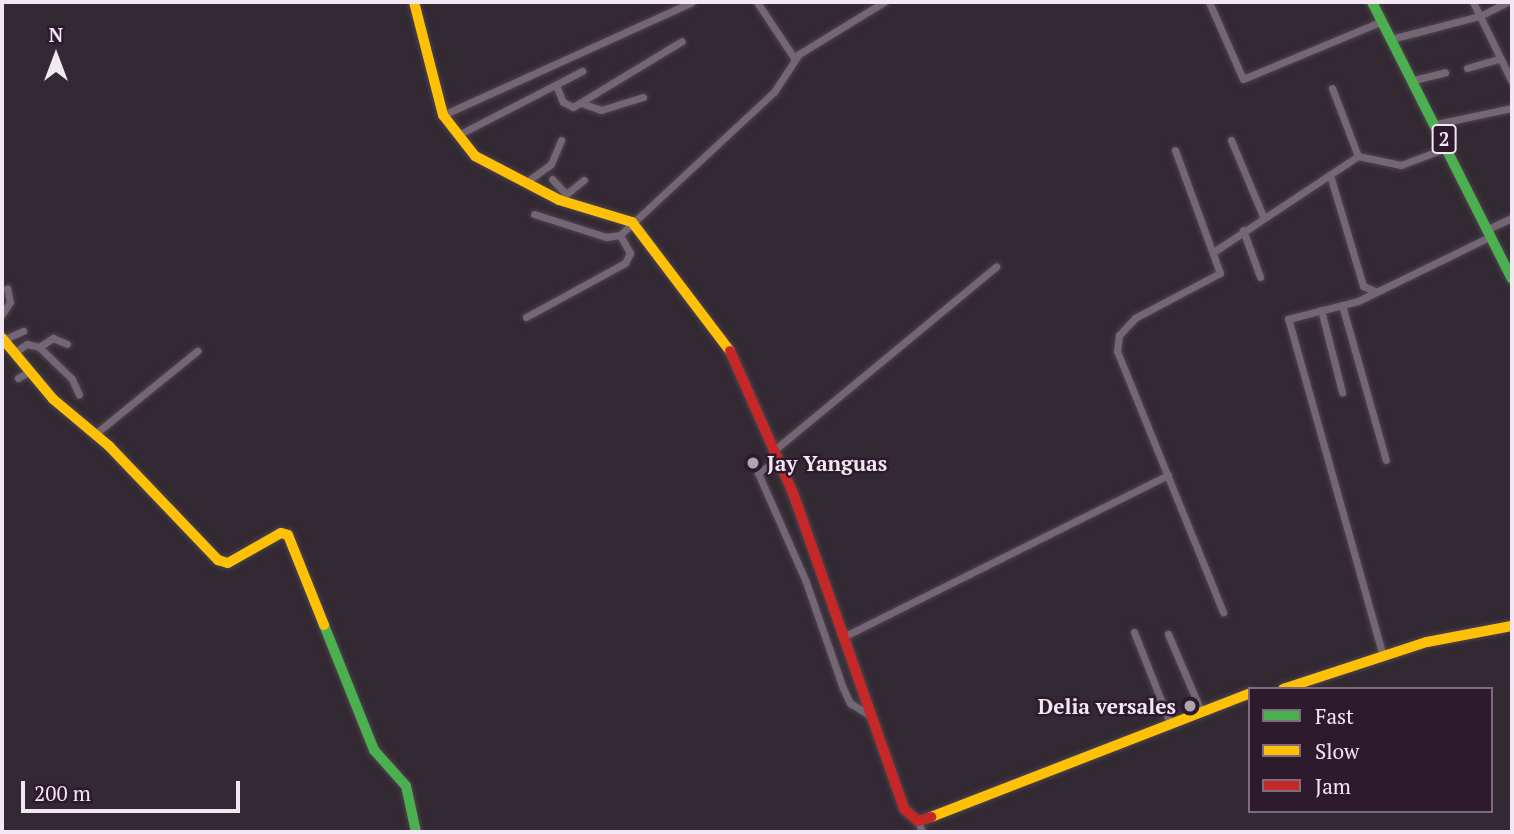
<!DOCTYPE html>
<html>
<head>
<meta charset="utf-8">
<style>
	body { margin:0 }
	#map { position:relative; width:1514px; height:834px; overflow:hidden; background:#332933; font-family:"PT Serif",serif }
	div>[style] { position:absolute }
	.roads { filter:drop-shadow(0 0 2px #4d444d) drop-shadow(0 0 2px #4d444d) }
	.street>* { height:7px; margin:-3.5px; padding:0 3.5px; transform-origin:3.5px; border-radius:3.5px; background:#746674 }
	.fast>* { height:10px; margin:-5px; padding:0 5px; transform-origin:5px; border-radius:5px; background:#4caf50 }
	.slow>* { height:10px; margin:-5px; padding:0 5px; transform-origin:5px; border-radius:5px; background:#ffc107 }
	.jam>* { height:10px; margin:-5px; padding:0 5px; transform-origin:5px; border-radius:5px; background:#c62828 }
	.dots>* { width:19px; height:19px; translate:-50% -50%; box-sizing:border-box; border:4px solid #2e1a2d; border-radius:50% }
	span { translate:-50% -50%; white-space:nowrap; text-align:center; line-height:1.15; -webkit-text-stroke:5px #2e1a2d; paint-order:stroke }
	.shield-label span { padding:2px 5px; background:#2e1a2d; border:2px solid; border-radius:5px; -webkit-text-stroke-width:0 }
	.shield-label { font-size:19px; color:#f4e7f4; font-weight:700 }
	.poi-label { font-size:21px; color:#f4e7f4; font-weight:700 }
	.left { translate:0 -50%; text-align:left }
	.right { translate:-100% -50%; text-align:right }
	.frame { position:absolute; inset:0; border:4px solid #f4e7f4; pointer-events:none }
	.legend { position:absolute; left:1248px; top:687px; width:245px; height:126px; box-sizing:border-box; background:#2e1a2d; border:2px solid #7d6c7d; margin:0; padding:9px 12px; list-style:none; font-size:21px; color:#f4e7f4 }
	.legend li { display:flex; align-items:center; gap:14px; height:35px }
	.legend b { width:35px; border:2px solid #7d6c7d }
	.north { position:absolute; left:21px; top:21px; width:70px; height:70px; -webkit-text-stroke:5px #2e1a2d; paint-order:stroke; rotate:0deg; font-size:19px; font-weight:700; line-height:28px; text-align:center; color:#f4e7f4 }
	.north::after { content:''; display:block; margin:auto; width:24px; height:32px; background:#f4e7f4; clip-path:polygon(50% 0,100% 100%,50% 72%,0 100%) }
	.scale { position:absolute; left:21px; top:781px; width:219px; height:32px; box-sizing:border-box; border:4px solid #f4e7f4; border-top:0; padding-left:9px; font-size:21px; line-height:24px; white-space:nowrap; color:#f4e7f4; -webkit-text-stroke:5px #2e1a2d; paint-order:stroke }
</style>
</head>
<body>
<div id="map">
	<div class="roads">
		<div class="street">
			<div style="left:757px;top:2px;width:67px;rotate:56.5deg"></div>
			<div style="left:1209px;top:2px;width:84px;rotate:66.2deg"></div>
			<div style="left:1243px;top:79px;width:151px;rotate:-22.6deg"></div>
			<div style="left:1473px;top:2px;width:89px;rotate:64deg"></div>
			<div style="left:1391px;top:39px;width:92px;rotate:-14.5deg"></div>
			<div style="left:1480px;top:16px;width:30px;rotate:-27deg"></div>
			<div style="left:1467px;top:68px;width:35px;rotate:-16deg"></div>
			<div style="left:1414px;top:80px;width:32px;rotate:-14deg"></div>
			<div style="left:556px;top:85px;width:18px;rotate:68deg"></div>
			<div style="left:563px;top:102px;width:11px;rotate:27deg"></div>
			<div style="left:573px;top:107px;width:127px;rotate:-31.2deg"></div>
			<div style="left:1332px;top:88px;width:73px;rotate:69.1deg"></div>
			<div style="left:581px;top:103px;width:21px;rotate:19deg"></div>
			<div style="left:601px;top:110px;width:44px;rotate:-17.2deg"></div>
			<div style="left:443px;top:115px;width:273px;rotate:-24.4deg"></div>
			<div style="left:1436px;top:124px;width:78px;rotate:-11.9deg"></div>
			<div style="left:458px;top:135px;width:140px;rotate:-27.3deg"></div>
			<div style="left:1231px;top:140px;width:82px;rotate:67.2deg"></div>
			<div style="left:1175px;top:150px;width:131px;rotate:69.9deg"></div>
			<div style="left:1220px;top:273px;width:96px;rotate:152.1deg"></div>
			<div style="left:1135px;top:318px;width:23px;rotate:133deg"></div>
			<div style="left:1119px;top:335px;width:16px;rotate:97deg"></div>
			<div style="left:1117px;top:351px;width:282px;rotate:67.9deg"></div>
			<div style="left:1330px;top:175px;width:116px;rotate:73.4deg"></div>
			<div style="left:1363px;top:286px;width:13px;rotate:23deg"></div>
			<div style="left:552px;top:179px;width:21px;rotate:47deg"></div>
			<div style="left:525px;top:183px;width:32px;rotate:-36deg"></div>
			<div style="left:551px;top:164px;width:26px;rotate:-67deg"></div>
			<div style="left:559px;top:200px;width:32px;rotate:-39deg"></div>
			<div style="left:534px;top:214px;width:76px;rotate:17.7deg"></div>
			<div style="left:606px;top:237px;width:14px;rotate:-8deg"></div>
			<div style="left:620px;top:235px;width:210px;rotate:-42.9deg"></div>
			<div style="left:774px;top:92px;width:45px;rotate:-56.7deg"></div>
			<div style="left:799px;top:54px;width:100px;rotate:-31.5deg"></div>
			<div style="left:1488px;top:229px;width:26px;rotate:-25deg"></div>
			<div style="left:1243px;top:230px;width:50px;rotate:70.1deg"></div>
			<div style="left:1215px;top:251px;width:172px;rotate:-33.6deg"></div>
			<div style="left:1358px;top:156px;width:44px;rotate:11.8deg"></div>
			<div style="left:1401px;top:165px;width:48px;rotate:-20.7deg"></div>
			<div style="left:1342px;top:305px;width:161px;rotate:74.2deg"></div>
			<div style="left:1321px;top:310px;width:85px;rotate:75.6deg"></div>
			<div style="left:2px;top:314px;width:14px;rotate:-56deg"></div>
			<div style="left:10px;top:302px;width:14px;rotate:-102deg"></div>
			<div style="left:526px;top:317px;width:113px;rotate:-28.6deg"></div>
			<div style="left:625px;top:263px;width:11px;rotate:-63deg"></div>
			<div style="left:630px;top:253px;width:21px;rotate:-119deg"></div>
			<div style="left:5px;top:339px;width:20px;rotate:-24deg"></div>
			<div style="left:39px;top:347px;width:17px;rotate:-33deg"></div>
			<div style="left:53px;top:338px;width:15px;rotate:23deg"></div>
			<div style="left:15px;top:352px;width:14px;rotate:-34deg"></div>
			<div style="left:27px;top:344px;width:12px;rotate:14deg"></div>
			<div style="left:39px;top:347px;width:46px;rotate:44.1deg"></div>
			<div style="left:72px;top:379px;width:17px;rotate:66deg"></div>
			<div style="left:18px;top:378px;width:14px;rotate:-30deg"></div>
			<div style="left:95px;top:434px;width:132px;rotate:-39.1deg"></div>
			<div style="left:772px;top:452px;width:291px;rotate:-39.6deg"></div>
			<div style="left:776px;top:461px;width:22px;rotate:146deg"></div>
			<div style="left:758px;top:473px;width:119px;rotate:66.2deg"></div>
			<div style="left:806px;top:582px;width:112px;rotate:70.8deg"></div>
			<div style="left:843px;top:688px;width:17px;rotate:65deg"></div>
			<div style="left:850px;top:703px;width:25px;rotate:32deg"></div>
			<div style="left:1134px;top:632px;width:98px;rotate:68.4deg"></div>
			<div style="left:1168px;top:634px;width:84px;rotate:66.8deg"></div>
			<div style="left:845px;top:636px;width:361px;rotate:-26.5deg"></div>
			<div style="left:1383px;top:656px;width:350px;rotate:-105.7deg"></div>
			<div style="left:1288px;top:319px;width:72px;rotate:-14.4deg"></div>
			<div style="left:1358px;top:301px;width:148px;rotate:-26deg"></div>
			<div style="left:918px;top:821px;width:12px;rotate:70deg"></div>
		</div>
		<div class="fast">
			<div style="left:1372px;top:2px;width:310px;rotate:63.2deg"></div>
			<div style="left:324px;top:625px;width:135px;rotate:68.2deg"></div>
			<div style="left:374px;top:750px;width:48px;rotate:48.4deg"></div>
			<div style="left:406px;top:786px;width:47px;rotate:77.7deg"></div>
		</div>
		<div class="slow">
			<div style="left:414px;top:2px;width:117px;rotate:75.6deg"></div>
			<div style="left:443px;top:115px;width:52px;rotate:52deg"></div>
			<div style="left:475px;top:156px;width:95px;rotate:27.6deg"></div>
			<div style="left:559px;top:200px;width:76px;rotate:16.8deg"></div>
			<div style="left:632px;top:222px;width:162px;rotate:52.8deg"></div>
			<div style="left:2px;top:338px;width:80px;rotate:50.1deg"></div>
			<div style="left:53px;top:399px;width:73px;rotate:40deg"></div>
			<div style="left:109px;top:446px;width:158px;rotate:46.3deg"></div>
			<div style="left:218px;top:560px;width:10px;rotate:17deg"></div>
			<div style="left:228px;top:563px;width:61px;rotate:-29.5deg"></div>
			<div style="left:281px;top:533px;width:7px;rotate:16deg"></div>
			<div style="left:288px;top:535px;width:97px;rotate:68.2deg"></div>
			<div style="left:1283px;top:689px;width:151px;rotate:-18.1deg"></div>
			<div style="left:1427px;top:642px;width:86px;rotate:-10.7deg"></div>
			<div style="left:931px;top:817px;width:342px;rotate:-21.2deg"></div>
		</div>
		<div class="jam">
			<div style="left:730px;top:351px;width:155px;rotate:66.1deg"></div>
			<div style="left:793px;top:493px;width:335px;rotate:70.6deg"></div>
			<div style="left:904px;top:809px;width:18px;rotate:41deg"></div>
			<div style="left:918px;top:821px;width:14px;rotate:-17deg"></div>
		</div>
	</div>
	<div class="dots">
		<div style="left:753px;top:463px;background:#b0a4b0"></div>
		<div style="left:1190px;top:706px;background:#b0a4b0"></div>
	</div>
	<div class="shield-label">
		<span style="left:1444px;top:139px">2</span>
	</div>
	<div class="poi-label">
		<span class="left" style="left:767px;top:463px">Jay Yanguas</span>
		<span class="right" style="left:1176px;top:706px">Delia versales</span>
	</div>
	<div class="frame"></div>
	<ul class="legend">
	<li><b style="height:9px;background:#4caf50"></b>Fast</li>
	<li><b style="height:9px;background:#ffc107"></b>Slow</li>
	<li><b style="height:9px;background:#c62828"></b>Jam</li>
	</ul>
	<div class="north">N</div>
	<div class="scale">200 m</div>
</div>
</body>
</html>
